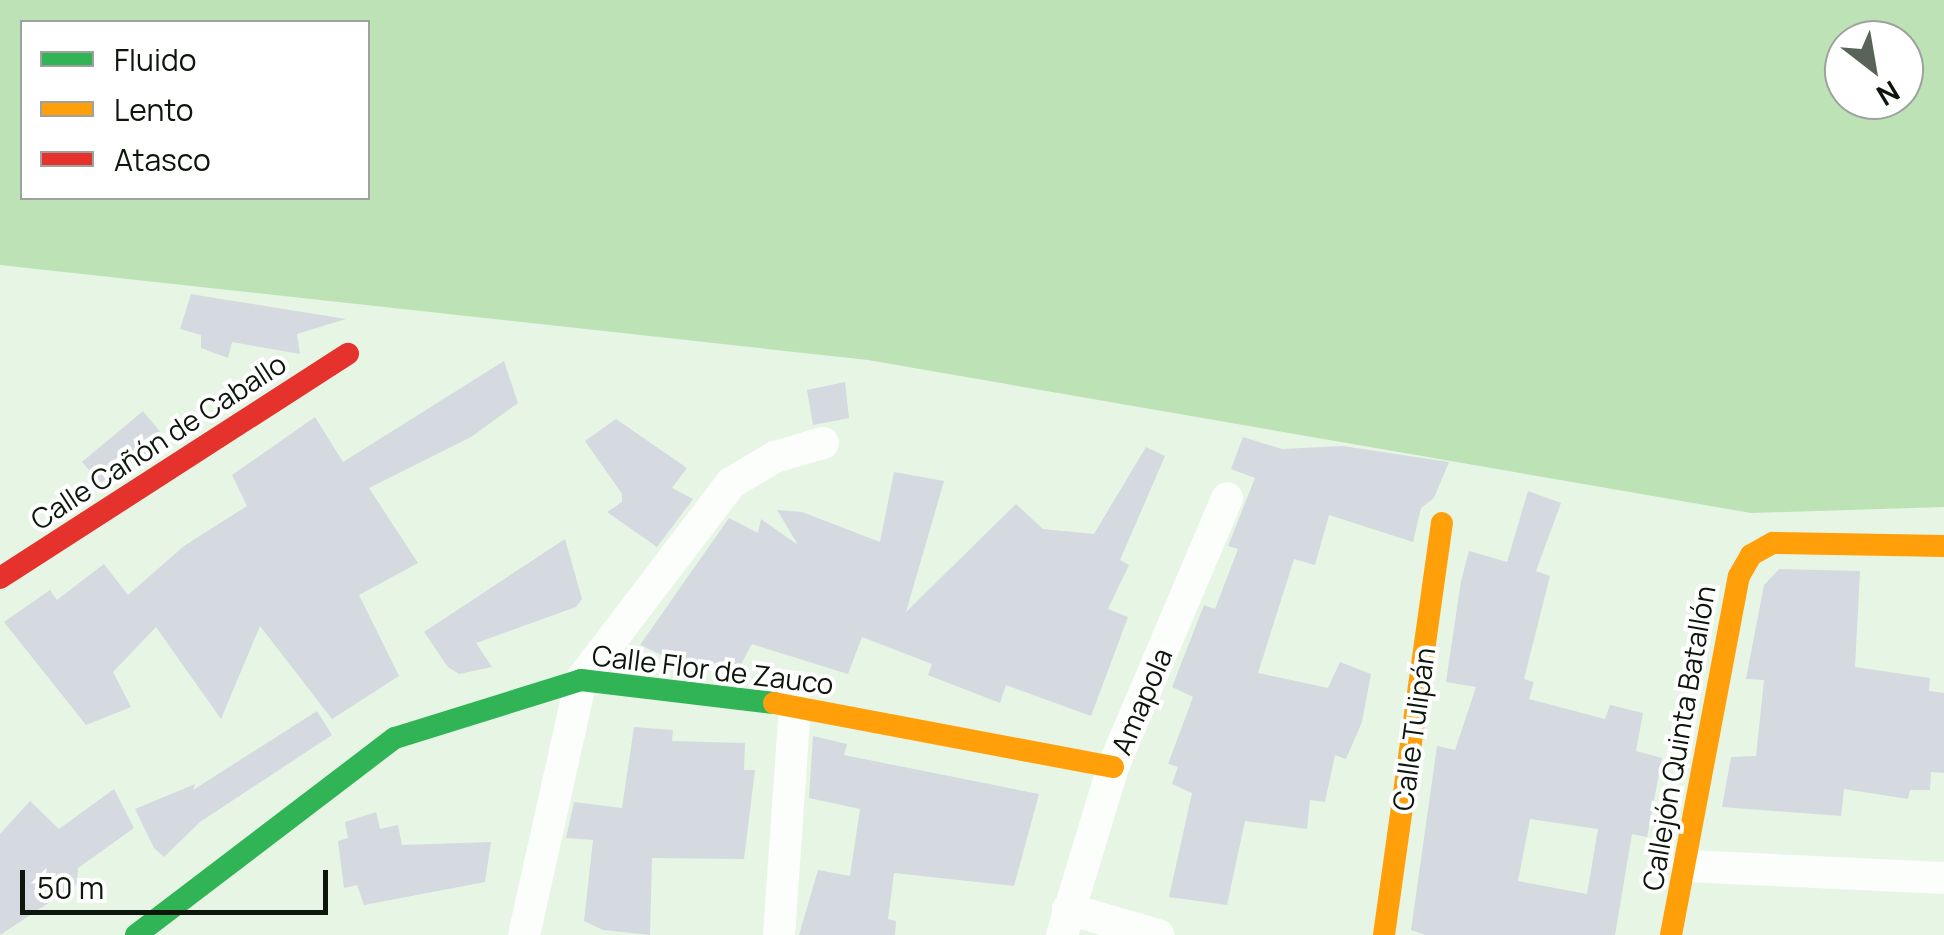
<!DOCTYPE html>
<html>
<head>
<meta charset="utf-8">
<style>
	body { margin:0 }
	#map { position:relative; width:1944px; height:935px; overflow:hidden; background:#e7f5e5; font-family:Manrope,sans-serif }
	div>[style] { position:absolute }
	.green>* { inset:0; background:#bce2b6 }
	.building>* { inset:0; background:#d5d9e0 }
	.street>* { height:32px; margin:-16px; padding:0 16px; transform-origin:16px; border-radius:16px; background:#fbfefb }
	.fast>* { height:22px; margin:-11px; padding:0 11px; transform-origin:11px; border-radius:11px; background:#30b455 }
	.slow>* { height:22px; margin:-11px; padding:0 11px; transform-origin:11px; border-radius:11px; background:#ff9f0a }
	.jam>* { height:22px; margin:-11px; padding:0 11px; transform-origin:11px; border-radius:11px; background:#e5322d }
	span { translate:-50% -50%; white-space:nowrap; text-align:center; line-height:1.15; -webkit-text-stroke:8px #fff; paint-order:stroke }
	.street-label { font-size:28px; color:#0d160c }
	.legend { position:absolute; left:20px; top:20px; width:350px; height:180px; box-sizing:border-box; background:#fff; border:2px solid #9ea29e; margin:0; padding:12px 18px; list-style:none; font-size:30px; color:#0d160c }
	.legend li { display:flex; align-items:center; gap:20px; height:50px }
	.legend b { width:50px; border:2px solid #9ea29e }
	.north { position:absolute; left:1824px; top:20px; width:100px; height:100px; box-sizing:border-box; background:#fff; border:2px solid #9ea29e; border-radius:50%; rotate:149deg; font-size:28px; font-weight:700; line-height:40px; text-align:center; color:#0d160c }
	.north::after { content:''; display:block; margin:auto; width:35px; height:45px; background:#596458; clip-path:polygon(50% 0,100% 100%,50% 72%,0 100%) }
	.scale { position:absolute; left:20px; top:870px; width:308px; height:45px; box-sizing:border-box; border:5px solid #0d160c; border-top:0; padding-left:12px; font-size:30px; line-height:35px; white-space:nowrap; color:#0d160c; -webkit-text-stroke:8px #fff; paint-order:stroke }
</style>
</head>
<body>
<div id="map">
	<div class="green">
		<div style="clip-path:polygon(evenodd,0 0,1944px 0,1944px 507px,1751px 513px,868px 360px,0 265px,0 0,22px 22px,368px 22px,368px 198px,22px 198px,22px 22px,0 0,1844px 40px,1904px 40px,1904px 100px,1844px 100px,1844px 40px)"></div>
	</div>
	<div class="building">
		<div style="clip-path:polygon(191px 294px,221px 299px,346px 319px,297px 334px,300px 354px,232px 342px,228px 358px,201px 348px,201px 335px,180px 329px)"></div>
		<div style="clip-path:polygon(504px 361px,518px 403px,471px 437px,369px 488px,418px 563px,359px 595px,399px 676px,332px 719px,260px 626px,221px 719px,156px 627px,113px 672px,131px 707px,86px 725px,4px 622px,50px 590px,57px 600px,104px 564px,128px 595px,184px 546px,247px 506px,232px 475px,315px 417px,343px 462px)"></div>
		<div style="clip-path:polygon(845px 382px,849px 418px,813px 425px,807px 390px)"></div>
		<div style="clip-path:polygon(143px 411px,167px 440px,100px 483px,82px 462px)"></div>
		<div style="clip-path:polygon(616px 419px,687px 468px,672px 488px,693px 499px,657px 547px,607px 512px,622px 502px,622px 494px,585px 441px)"></div>
		<div style="clip-path:polygon(1243px 437px,1282px 449px,1343px 446px,1449px 462px,1434px 498px,1421px 508px,1413px 542px,1329px 515px,1315px 565px,1294px 559px,1258px 673px,1328px 688px,1340px 662px,1371px 674px,1362px 722px,1346px 759px,1335px 755px,1325px 802px,1310px 800px,1307px 829px,1245px 821px,1227px 905px,1169px 897px,1192px 793px,1172px 784px,1178px 767px,1168px 764px,1193px 697px,1172px 687px,1204px 605px,1215px 609px,1238px 549px,1228px 546px,1255px 478px,1231px 469px)"></div>
		<div style="clip-path:polygon(1146px 447px,1165px 456px,1120px 560px,1129px 565px,1108px 609px,1128px 617px,1091px 716px,1006px 685px,1000px 703px,928px 675px,932px 664px,862px 637px,848px 674px,752px 644px,741px 664px,677px 662px,640px 645px,729px 518px,758px 533px,761px 519px,798px 545px,777px 510px,802px 512px,880px 542px,894px 472px,944px 481px,906px 612px,1016px 504px,1043px 529px,1094px 534px)"></div>
		<div style="clip-path:polygon(evenodd,1528px 491px,1561px 503px,1536px 571px,1550px 576px,1524px 679px,1534px 682px,1529px 699px,1605px 719px,1610px 705px,1643px 713px,1636px 751px,1662px 758px,1647px 837px,1632px 834px,1615px 935px,1425px 935px,1411px 930px,1437px 746px,1455px 750px,1476px 687px,1446px 682px,1461px 581px,1469px 551px,1507px 562px,1528px 491px,1530px 819px,1598px 829px,1587px 894px,1518px 881px,1530px 819px)"></div>
		<div style="clip-path:polygon(565px 539px,582px 599px,576px 607px,476px 643px,492px 667px,459px 674px,448px 667px,424px 632px)"></div>
		<div style="clip-path:polygon(1779px 569px,1860px 571px,1855px 667px,1930px 678px,1929px 691px,1944px 693px,1944px 773px,1931px 772px,1930px 790px,1910px 790px,1908px 799px,1844px 789px,1841px 816px,1722px 807px,1731px 757px,1756px 756px,1764px 680px,1746px 679px,1764px 585px)"></div>
		<div style="clip-path:polygon(317px 711px,332px 735px,200px 822px,164px 857px,154px 848px,135px 809px,195px 784px,193px 790px)"></div>
		<div style="clip-path:polygon(634px 727px,673px 730px,672px 741px,745px 743px,744px 770px,755px 770px,744px 859px,652px 858px,650px 935px,603px 930px,584px 921px,593px 840px,566px 838px,574px 802px,622px 808px)"></div>
		<div style="clip-path:polygon(813px 736px,847px 744px,844px 755px,1039px 794px,1014px 886px,894px 873px,888px 919px,896px 921px,895px 935px,799px 935px,818px 870px,850px 876px,860px 809px,809px 798px)"></div>
		<div style="clip-path:polygon(114px 789px,134px 828px,78px 868px,77px 884px,0 935px,0 834px,30px 801px,59px 829px)"></div>
		<div style="clip-path:polygon(376px 812px,380px 829px,398px 825px,402px 845px,491px 842px,485px 882px,364px 905px,357px 885px,344px 888px,338px 841px,348px 838px,345px 822px)"></div>
	</div>
	<div class="street">
		<div style="left:1687px;top:866px;width:257px;rotate:2.7deg"></div>
		<div style="left:1068px;top:909px;width:94px;rotate:16.1deg"></div>
		<div style="left:524px;top:935px;width:261px;rotate:-77.4deg"></div>
		<div style="left:581px;top:680px;width:248px;rotate:-52.7deg"></div>
		<div style="left:731px;top:483px;width:51px;rotate:-30.6deg"></div>
		<div style="left:775px;top:457px;width:50px;rotate:-16.3deg"></div>
		<div style="left:779px;top:935px;width:231px;rotate:-86deg"></div>
		<div style="left:1062px;top:935px;width:176px;rotate:-73.1deg"></div>
		<div style="left:1113px;top:767px;width:292px;rotate:-67deg"></div>
	</div>
	<div class="fast">
		<div style="left:136px;top:935px;width:325px;rotate:-37.3deg"></div>
		<div style="left:395px;top:738px;width:195px;rotate:-17.3deg"></div>
		<div style="left:581px;top:680px;width:194px;rotate:6.8deg"></div>
	</div>
	<div class="slow">
		<div style="left:774px;top:703px;width:345px;rotate:10.7deg"></div>
		<div style="left:1384px;top:935px;width:416px;rotate:-82deg"></div>
		<div style="left:1671px;top:935px;width:365px;rotate:-79.3deg"></div>
		<div style="left:1739px;top:576px;width:24px;rotate:-60deg"></div>
		<div style="left:1751px;top:555px;width:25px;rotate:-29deg"></div>
		<div style="left:1773px;top:543px;width:171px;rotate:1deg"></div>
	</div>
	<div class="jam">
		<div style="left:0;top:578px;width:414px;rotate:-32.8deg"></div>
	</div>
	<div class="street-label">
		<span style="left:158px;top:441px;rotate:-33deg">Calle Cañón de Caballo</span>
		<span style="left:713px;top:669px;rotate:7deg">Calle Flor de Zauco</span>
		<span style="left:1141px;top:701px;rotate:-67deg">Amapola</span>
		<span style="left:1413px;top:729px;rotate:-82deg">Calle Tulipán</span>
		<span style="left:1678px;top:738px;rotate:-80deg">Callejón Quinta Batallón</span>
	</div>
	<ul class="legend">
	<li><b style="height:12px;background:#30b455"></b>Fluido</li>
	<li><b style="height:12px;background:#ff9f0a"></b>Lento</li>
	<li><b style="height:12px;background:#e5322d"></b>Atasco</li>
	</ul>
	<div class="north">N</div>
	<div class="scale">50 m</div>
</div>
</body>
</html>
